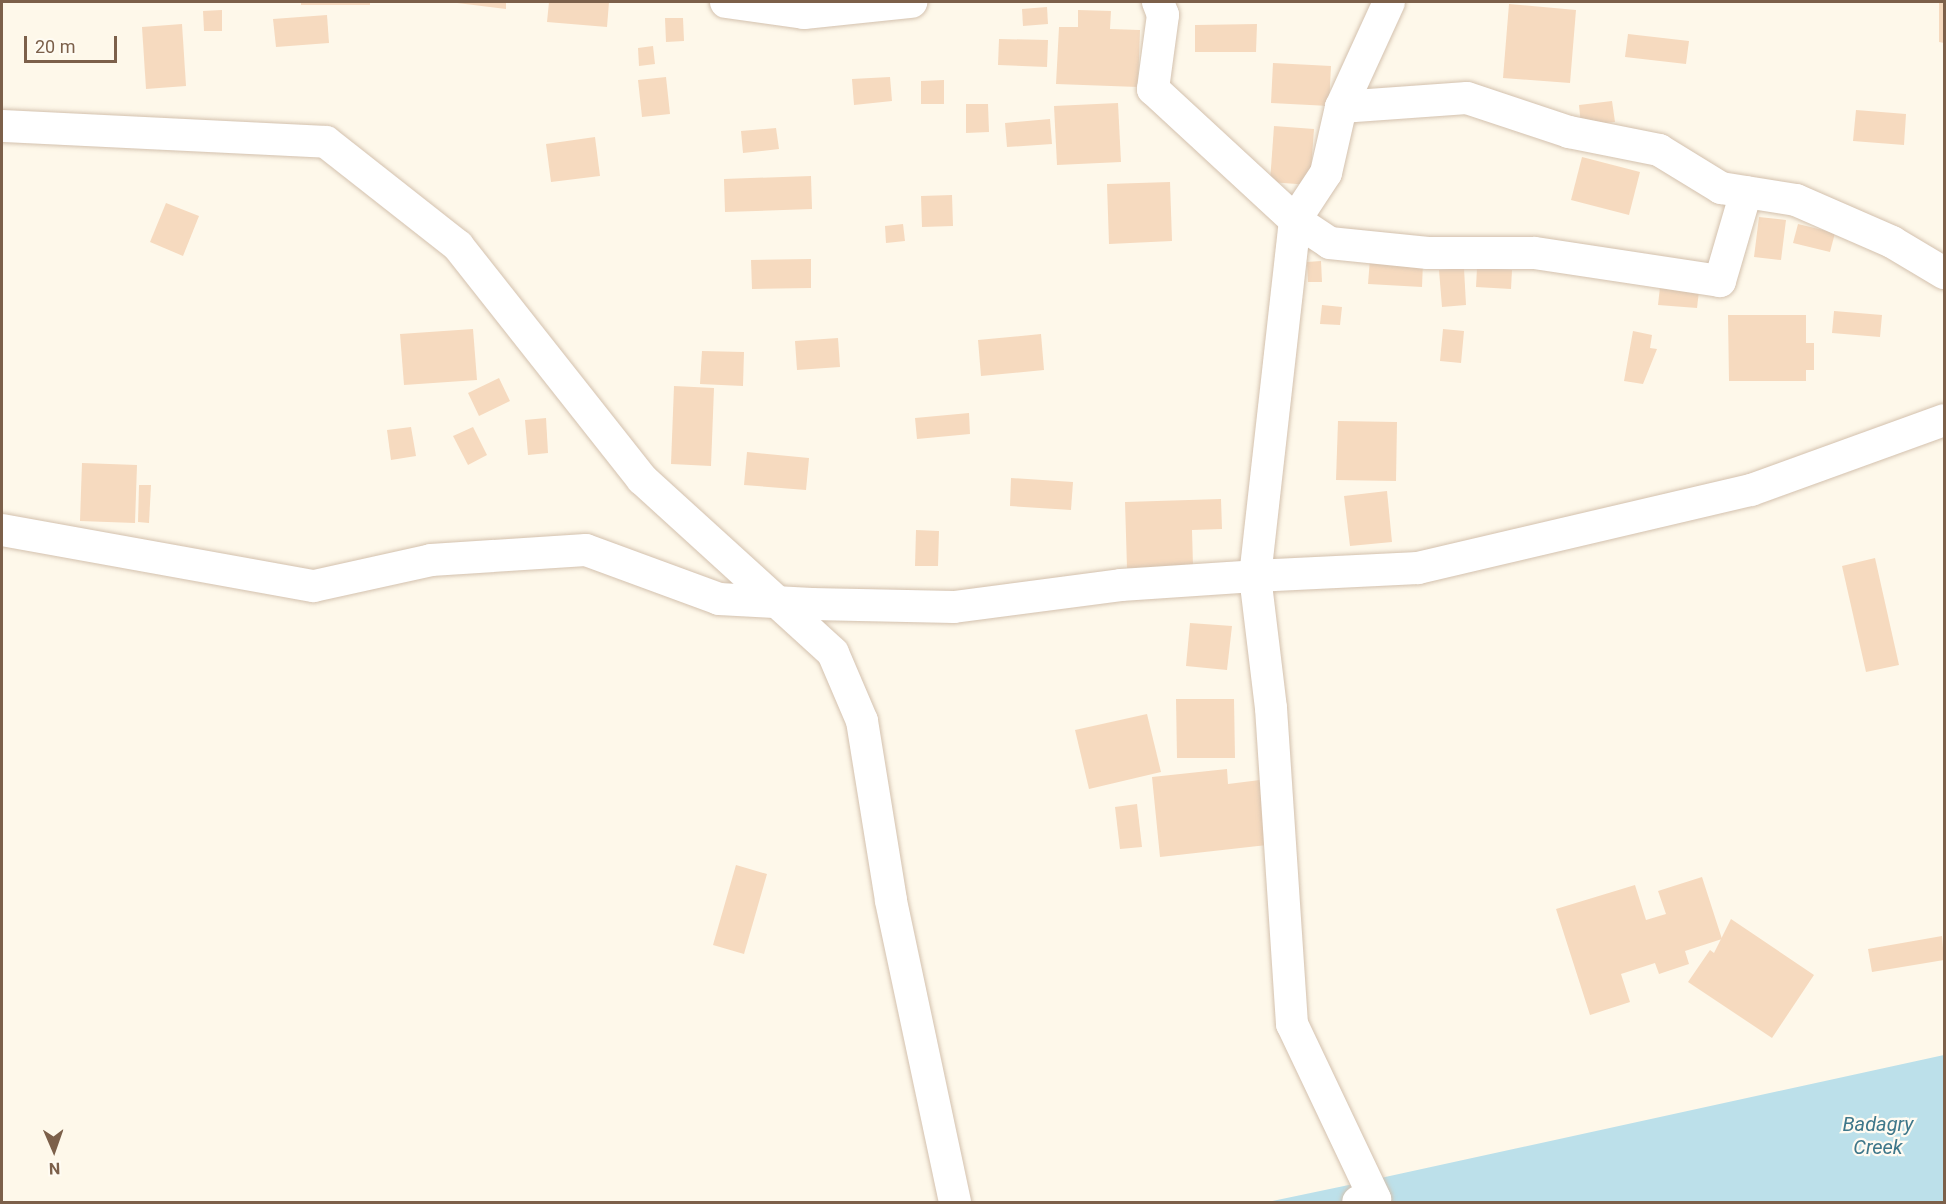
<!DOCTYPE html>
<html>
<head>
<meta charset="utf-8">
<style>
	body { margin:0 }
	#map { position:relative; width:1946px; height:1204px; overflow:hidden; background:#fef8ea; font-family:Roboto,sans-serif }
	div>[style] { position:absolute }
	.water>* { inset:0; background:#bce0ea }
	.building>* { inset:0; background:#f6dabf }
	.roads { filter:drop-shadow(0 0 2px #d3c1ae) drop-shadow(0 0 2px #d3c1ae) }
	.minor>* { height:32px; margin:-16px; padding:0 16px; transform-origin:16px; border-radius:16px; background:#fff }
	span { translate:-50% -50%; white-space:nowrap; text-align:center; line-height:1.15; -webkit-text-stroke:4.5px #fffbf2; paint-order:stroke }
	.water-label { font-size:20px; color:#3e778a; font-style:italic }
	.frame { position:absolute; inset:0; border:3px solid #7c604a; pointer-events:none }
	.north { position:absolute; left:24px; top:1120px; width:60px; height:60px; -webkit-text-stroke:4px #fffbf2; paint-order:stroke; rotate:178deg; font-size:16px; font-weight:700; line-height:24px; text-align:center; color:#7c604a }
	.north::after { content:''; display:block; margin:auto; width:21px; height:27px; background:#7c604a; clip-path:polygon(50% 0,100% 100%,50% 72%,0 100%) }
	.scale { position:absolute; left:24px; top:36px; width:93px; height:27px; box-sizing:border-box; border:3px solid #7c604a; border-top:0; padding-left:8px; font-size:18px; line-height:21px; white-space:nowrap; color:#7c604a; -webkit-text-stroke:4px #fffbf2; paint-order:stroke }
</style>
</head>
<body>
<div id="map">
	<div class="water">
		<div style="clip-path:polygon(1944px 1055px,1944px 1202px,1267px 1202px,1344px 1186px)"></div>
	</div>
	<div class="building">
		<div style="clip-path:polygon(301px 2px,370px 2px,370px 5px,301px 5px)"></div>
		<div style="clip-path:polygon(449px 2px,506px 2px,506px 9px)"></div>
		<div style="clip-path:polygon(549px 2px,609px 2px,607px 27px,547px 22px)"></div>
		<div style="clip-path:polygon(1939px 2px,1944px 2px,1944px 43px,1939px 42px)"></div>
		<div style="clip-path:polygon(1509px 4px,1576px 10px,1570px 83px,1503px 78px)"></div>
		<div style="clip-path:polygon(1047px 7px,1048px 24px,1023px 26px,1022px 9px)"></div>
		<div style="clip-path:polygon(222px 10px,222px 31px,204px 31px,203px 11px)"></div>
		<div style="clip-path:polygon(1078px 10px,1111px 11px,1110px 29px,1140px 30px,1138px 87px,1056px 84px,1059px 27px,1078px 27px)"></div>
		<div style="clip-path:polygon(327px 15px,329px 43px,276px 47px,273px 19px)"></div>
		<div style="clip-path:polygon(665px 18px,683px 18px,684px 41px,666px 42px)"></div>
		<div style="clip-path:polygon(182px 24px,186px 86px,146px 89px,142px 27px)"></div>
		<div style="clip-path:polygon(1257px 24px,1256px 52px,1195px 52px,1195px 25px)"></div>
		<div style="clip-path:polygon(1628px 34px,1689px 41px,1686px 64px,1625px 57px)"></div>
		<div style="clip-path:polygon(999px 39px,1048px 40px,1047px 67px,998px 65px)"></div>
		<div style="clip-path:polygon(653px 46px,655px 64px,639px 66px,638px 48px)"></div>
		<div style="clip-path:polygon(1273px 63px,1331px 66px,1329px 106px,1271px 103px)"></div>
		<div style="clip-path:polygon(666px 77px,670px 114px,642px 117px,638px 80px)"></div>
		<div style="clip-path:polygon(890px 77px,892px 101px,854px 105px,852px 79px)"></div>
		<div style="clip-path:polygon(944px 80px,944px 104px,921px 104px,921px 81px)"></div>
		<div style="clip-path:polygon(1612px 101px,1615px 122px,1581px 125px,1579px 105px)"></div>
		<div style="clip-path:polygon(1118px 103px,1121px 162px,1057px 165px,1054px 106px)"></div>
		<div style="clip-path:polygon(966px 104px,988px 104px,989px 132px,966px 133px)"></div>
		<div style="clip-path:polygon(1856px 110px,1906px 114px,1904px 145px,1853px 141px)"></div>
		<div style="clip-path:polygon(1050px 119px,1052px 144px,1007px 147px,1005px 123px)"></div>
		<div style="clip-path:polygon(1274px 126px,1314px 129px,1310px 185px,1270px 182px)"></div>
		<div style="clip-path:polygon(776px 128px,779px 149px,743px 153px,741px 131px)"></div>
		<div style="clip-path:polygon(595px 137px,600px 176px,551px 182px,546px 144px)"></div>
		<div style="clip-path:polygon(1582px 157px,1640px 172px,1629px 215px,1571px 200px)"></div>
		<div style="clip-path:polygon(811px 176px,812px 209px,725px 212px,724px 179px)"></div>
		<div style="clip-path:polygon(1170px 182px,1172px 241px,1109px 244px,1107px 184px)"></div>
		<div style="clip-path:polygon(952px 195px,953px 226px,922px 227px,921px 196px)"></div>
		<div style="clip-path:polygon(166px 203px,199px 216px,183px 256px,150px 242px)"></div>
		<div style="clip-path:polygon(1759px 217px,1786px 220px,1781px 260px,1754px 257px)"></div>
		<div style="clip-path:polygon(903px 224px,905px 241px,886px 243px,885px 226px)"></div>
		<div style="clip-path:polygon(1798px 224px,1835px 233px,1830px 252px,1793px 243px)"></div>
		<div style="clip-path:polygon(811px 259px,811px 288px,752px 289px,751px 260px)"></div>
		<div style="clip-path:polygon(1370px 259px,1423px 262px,1422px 287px,1368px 284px)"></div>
		<div style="clip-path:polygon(1321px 261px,1322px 282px,1308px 282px,1307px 262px)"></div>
		<div style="clip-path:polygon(1464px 268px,1466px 305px,1442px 307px,1439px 270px)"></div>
		<div style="clip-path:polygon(1477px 268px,1512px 270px,1511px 289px,1476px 287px)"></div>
		<div style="clip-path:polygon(1660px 287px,1699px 291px,1697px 308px,1658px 305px)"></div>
		<div style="clip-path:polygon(1322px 305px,1342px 307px,1340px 325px,1320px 324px)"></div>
		<div style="clip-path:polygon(1834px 311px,1882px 315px,1880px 337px,1832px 333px)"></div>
		<div style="clip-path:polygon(1728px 315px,1806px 315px,1806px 343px,1814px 343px,1814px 370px,1806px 370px,1806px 381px,1729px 381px)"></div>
		<div style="clip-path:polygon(473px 329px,477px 380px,404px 385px,400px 334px)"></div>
		<div style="clip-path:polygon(1443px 329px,1464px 331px,1461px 363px,1440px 361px)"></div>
		<div style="clip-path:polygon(1633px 331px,1652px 335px,1650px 348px,1657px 349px,1643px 384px,1624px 381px)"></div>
		<div style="clip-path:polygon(1041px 334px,1044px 370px,981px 376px,978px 340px)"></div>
		<div style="clip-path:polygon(838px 338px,840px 367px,797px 370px,795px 341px)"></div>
		<div style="clip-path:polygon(702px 351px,744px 352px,743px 386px,700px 384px)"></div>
		<div style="clip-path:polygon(499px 378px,510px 401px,479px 416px,468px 393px)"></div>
		<div style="clip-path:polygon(674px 386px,714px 388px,711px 466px,671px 464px)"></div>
		<div style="clip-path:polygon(969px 413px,970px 434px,917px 439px,915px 418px)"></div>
		<div style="clip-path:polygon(546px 418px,548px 453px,528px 455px,525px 420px)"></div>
		<div style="clip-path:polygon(1338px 421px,1397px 422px,1396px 481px,1336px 480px)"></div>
		<div style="clip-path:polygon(411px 427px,416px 456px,391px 460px,387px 430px)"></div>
		<div style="clip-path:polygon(473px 427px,487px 455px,468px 465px,453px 436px)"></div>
		<div style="clip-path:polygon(747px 452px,809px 458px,806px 490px,744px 485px)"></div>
		<div style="clip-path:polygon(82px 463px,137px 465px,135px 523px,80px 521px)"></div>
		<div style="clip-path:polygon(1011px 478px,1073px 482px,1071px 510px,1010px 506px)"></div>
		<div style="clip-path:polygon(139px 485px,151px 485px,149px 523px,138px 522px)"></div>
		<div style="clip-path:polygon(1387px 491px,1392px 542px,1350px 546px,1344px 496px)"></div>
		<div style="clip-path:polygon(1221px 499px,1222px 529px,1192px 530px,1193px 566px,1127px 568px,1125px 502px)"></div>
		<div style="clip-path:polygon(916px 530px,939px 531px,938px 566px,915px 566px)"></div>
		<div style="clip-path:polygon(1875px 558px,1899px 665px,1866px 672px,1842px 566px)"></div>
		<div style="clip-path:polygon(1190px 623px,1232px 626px,1227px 670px,1186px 666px)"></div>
		<div style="clip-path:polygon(1176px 699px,1234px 699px,1235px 758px,1177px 758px)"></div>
		<div style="clip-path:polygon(1147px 714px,1161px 772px,1089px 789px,1075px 730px)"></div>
		<div style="clip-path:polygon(1227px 769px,1228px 784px,1260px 780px,1267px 845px,1160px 857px,1152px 777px)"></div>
		<div style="clip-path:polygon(1137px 804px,1142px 847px,1120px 849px,1115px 807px)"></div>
		<div style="clip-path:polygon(736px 865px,767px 874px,744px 954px,713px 945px)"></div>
		<div style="clip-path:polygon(1702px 877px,1722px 939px,1685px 951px,1689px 964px,1659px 974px,1655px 963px,1621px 974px,1630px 1002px,1590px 1015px,1556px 909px,1635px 885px,1646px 920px,1666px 914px,1658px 891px)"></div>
		<div style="clip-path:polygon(1731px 919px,1814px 975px,1772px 1038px,1688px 982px,1710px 950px,1714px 953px)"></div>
		<div style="clip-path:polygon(1942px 936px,1944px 960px,1872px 972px,1868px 949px)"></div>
	</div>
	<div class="roads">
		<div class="minor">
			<div style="left:726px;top:2px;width:79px;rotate:8deg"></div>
			<div style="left:804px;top:13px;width:108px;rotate:-5.9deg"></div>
			<div style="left:1158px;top:2px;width:14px;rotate:69deg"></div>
			<div style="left:1163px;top:15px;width:75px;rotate:97.7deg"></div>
			<div style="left:1153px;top:89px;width:193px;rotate:42.7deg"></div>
			<div style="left:1295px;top:220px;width:358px;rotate:96.4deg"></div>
			<div style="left:1255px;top:576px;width:163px;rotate:-2.8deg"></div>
			<div style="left:1418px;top:568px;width:342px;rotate:-13.2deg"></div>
			<div style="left:1751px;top:490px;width:205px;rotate:-19.9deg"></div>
			<div style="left:1341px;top:107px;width:115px;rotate:-65.4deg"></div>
			<div style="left:2px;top:126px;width:324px;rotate:2.8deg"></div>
			<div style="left:326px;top:142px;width:168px;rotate:38.2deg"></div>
			<div style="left:458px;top:246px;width:297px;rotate:51.7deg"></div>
			<div style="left:642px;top:479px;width:258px;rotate:42.3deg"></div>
			<div style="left:833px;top:653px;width:74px;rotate:66.9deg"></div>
			<div style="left:862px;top:721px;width:182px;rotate:80.8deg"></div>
			<div style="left:891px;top:901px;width:308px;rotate:78deg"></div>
			<div style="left:1746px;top:192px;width:93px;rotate:106.3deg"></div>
			<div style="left:1720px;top:281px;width:188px;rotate:-171.4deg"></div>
			<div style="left:1534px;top:253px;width:106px;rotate:180deg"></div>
			<div style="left:1428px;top:253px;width:99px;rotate:-174.2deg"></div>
			<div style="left:1330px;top:243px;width:42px;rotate:-146.7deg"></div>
			<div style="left:1295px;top:220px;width:56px;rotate:-56.6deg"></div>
			<div style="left:1326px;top:173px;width:68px;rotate:-77.2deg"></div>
			<div style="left:1341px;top:107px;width:126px;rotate:-4.1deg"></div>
			<div style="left:1467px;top:98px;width:108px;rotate:18.4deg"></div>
			<div style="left:1569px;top:132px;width:92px;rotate:11.3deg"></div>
			<div style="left:1659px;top:150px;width:73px;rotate:31.5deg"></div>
			<div style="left:1721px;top:188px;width:76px;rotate:9.1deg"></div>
			<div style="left:1796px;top:200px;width:105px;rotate:23.6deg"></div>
			<div style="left:1892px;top:242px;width:61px;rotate:30.8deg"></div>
			<div style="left:2px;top:530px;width:317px;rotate:10.2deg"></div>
			<div style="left:314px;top:586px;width:120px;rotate:-12.5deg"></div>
			<div style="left:431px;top:560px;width:155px;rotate:-3.7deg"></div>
			<div style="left:586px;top:550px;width:142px;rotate:20.2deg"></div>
			<div style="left:719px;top:599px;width:93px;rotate:3.1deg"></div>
			<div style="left:812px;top:604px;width:142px;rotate:1.2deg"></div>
			<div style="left:954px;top:607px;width:168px;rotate:-7.5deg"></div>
			<div style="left:1121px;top:585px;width:134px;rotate:-3.8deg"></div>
			<div style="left:1255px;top:576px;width:133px;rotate:83.1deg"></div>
			<div style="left:1271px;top:708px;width:317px;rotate:86.2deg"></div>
			<div style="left:1292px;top:1024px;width:194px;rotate:64.6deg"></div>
			<div style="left:1375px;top:1199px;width:17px;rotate:170deg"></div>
		</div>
	</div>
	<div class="water-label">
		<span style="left:1878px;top:1136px">Badagry<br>Creek</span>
	</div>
	<div class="frame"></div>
	<div class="north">N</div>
	<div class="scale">20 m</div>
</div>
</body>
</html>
